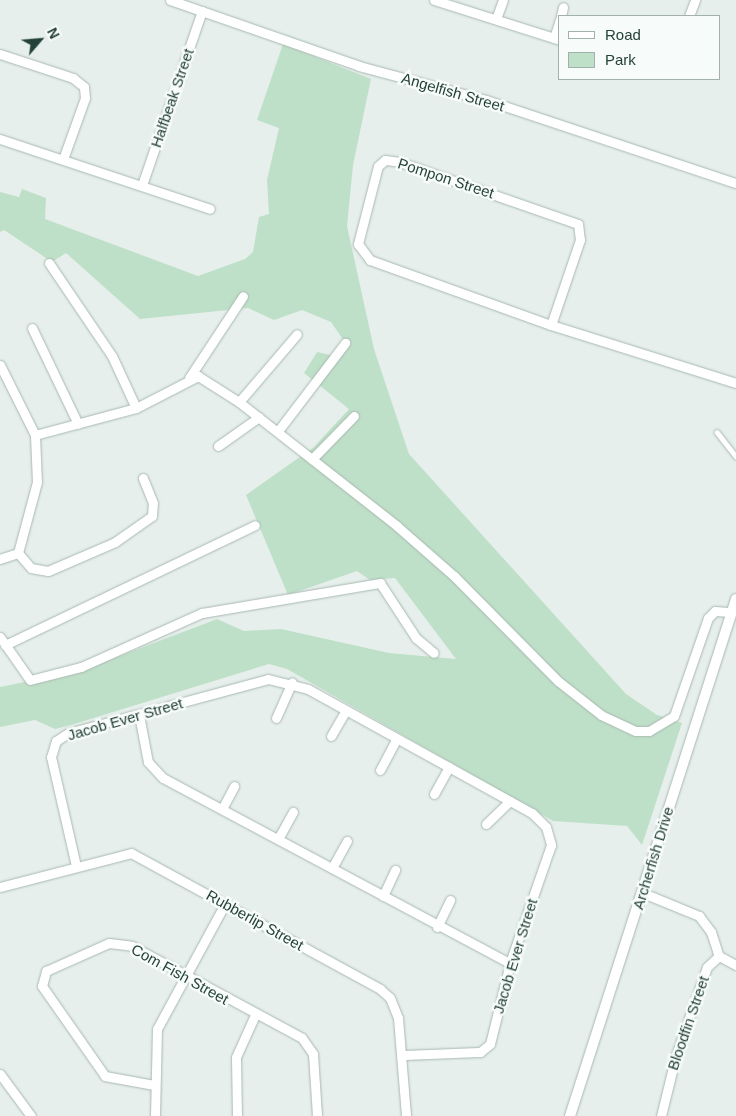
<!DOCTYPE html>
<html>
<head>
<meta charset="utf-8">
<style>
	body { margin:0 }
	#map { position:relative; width:736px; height:1116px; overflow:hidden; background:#e6efeb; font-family:Arial,sans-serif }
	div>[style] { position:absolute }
	.green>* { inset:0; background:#bfe0c8 }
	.roads { filter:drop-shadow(0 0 1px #a8b8b2) drop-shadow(0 0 1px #a8b8b2) }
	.service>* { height:4.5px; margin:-2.25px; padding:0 2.25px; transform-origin:2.25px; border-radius:2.25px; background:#fff }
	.minor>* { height:9px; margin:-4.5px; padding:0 4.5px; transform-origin:4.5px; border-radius:4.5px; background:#fff }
	.tertiary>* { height:10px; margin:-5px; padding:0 5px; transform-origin:5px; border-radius:5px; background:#fff }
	span { translate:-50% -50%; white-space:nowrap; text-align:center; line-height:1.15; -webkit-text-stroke:5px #f7fbf9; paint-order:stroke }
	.street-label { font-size:15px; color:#24423a }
	.legend { position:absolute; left:558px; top:15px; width:162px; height:65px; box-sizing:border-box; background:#f7fbf9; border:1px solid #a3b1ad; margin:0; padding:6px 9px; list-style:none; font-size:15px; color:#24423a }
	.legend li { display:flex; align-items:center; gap:10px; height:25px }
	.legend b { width:25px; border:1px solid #a3b1ad }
	.north { position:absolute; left:15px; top:15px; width:50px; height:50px; -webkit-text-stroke:4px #f7fbf9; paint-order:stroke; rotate:63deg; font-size:14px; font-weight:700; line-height:20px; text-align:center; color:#24423a }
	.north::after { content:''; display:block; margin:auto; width:18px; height:22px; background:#24423a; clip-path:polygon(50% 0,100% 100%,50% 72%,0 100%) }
</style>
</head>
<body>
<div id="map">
	<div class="green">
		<div style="clip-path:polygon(283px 44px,371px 79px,353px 165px,347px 226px,374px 349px,409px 454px,626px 694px,657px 715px,682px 723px,642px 845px,627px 826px,553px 821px,287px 669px,269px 664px,71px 725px,55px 729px,35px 720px,0 727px,0 687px,83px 670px,217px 619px,244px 631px,281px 629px,389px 653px,456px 659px,395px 578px,370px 580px,357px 571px,288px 595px,246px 495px,314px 447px,349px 409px,304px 373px,317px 352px,335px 356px,344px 341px,331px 322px,302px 310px,274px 320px,248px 308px,140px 319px,66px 253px,52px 262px,4px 230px,0 232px,0 192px,19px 197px,22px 189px,46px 198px,45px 219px,198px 276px,245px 259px,253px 252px,259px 217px,269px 214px,267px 180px,279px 128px,257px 120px)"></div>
	</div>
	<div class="roads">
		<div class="service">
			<div style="left:717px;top:432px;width:31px;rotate:52deg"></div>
		</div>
		<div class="minor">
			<div style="left:170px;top:0;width:200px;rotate:19.2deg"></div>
			<div style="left:359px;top:66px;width:131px;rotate:15deg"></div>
			<div style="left:486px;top:100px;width:263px;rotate:18.4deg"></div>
			<div style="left:434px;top:0;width:132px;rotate:17.6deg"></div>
			<div style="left:561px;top:16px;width:9px;rotate:-77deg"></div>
			<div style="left:689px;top:16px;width:17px;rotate:-69deg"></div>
			<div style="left:496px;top:19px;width:20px;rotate:-70deg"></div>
			<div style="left:554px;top:38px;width:20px;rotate:-72deg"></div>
			<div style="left:0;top:54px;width:77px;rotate:18.2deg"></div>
			<div style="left:73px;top:78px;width:14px;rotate:39deg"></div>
			<div style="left:84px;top:87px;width:11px;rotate:85deg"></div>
			<div style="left:85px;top:98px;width:65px;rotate:109.8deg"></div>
			<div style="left:0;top:139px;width:221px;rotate:18.4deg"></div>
			<div style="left:142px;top:185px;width:184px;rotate:-71deg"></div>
			<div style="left:49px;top:263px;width:112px;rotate:55.9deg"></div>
			<div style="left:112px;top:356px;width:57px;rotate:65.2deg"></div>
			<div style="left:551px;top:325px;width:90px;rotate:-71.2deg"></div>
			<div style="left:580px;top:240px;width:16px;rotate:-97deg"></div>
			<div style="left:578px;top:224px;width:188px;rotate:-160.8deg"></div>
			<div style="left:400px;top:162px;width:15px;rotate:-172deg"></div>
			<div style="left:385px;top:160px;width:9px;rotate:139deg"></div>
			<div style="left:378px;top:166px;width:81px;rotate:104.4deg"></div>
			<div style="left:358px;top:244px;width:20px;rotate:53deg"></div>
			<div style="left:370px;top:260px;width:192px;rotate:19.8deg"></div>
			<div style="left:551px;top:325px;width:194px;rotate:17.4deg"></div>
			<div style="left:32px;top:328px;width:106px;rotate:64.4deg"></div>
			<div style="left:0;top:365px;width:78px;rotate:63.4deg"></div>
			<div style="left:35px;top:435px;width:47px;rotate:87.6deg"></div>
			<div style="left:37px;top:482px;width:73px;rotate:105deg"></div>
			<div style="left:18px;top:553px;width:19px;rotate:162deg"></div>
			<div style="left:189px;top:378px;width:98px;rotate:-56.6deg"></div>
			<div style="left:239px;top:402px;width:89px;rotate:-49.5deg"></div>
			<div style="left:278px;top:431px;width:111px;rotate:-52.7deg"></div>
			<div style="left:35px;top:435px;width:105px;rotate:-15deg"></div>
			<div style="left:136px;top:408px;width:70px;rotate:-27.3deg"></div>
			<div style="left:198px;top:376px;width:49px;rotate:32.4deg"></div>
			<div style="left:239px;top:402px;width:201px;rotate:38.1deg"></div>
			<div style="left:397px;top:526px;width:76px;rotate:41.3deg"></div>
			<div style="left:454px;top:576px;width:148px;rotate:45.3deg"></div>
			<div style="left:558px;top:681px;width:55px;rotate:38.3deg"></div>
			<div style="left:601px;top:715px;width:38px;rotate:25deg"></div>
			<div style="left:636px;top:731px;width:13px"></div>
			<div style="left:649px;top:731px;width:29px;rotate:-31deg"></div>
			<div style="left:674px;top:716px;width:104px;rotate:-70.9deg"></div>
			<div style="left:708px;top:618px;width:10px;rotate:-45deg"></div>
			<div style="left:715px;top:611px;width:16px;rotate:4deg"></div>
			<div style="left:218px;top:446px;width:50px;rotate:-35.3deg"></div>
			<div style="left:312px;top:459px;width:60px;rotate:-45.7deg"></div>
			<div style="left:18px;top:553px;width:20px;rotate:49deg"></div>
			<div style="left:31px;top:568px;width:17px;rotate:10deg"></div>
			<div style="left:48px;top:571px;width:73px;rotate:-23.4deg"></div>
			<div style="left:115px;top:542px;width:45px;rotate:-35.1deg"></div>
			<div style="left:152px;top:516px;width:13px;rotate:-86deg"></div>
			<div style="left:153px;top:503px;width:27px;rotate:-112deg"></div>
			<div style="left:0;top:637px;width:52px;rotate:55.1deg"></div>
			<div style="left:30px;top:680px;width:53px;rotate:-14.3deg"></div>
			<div style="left:81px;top:667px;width:133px;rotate:-24.1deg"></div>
			<div style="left:202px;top:613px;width:181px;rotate:-9.6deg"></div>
			<div style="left:380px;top:583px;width:66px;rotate:56.8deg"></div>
			<div style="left:416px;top:638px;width:23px;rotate:40deg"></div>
			<div style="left:5px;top:645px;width:277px;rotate:-25.6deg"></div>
			<div style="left:139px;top:715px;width:48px;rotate:79.2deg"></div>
			<div style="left:148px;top:762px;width:22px;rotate:47deg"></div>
			<div style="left:163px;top:778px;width:393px;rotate:28.1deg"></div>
			<div style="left:276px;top:718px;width:39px;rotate:-66deg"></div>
			<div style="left:331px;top:736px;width:28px;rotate:-60deg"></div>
			<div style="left:380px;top:770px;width:34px;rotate:-62deg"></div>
			<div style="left:434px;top:794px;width:31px;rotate:-61deg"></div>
			<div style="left:222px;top:809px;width:26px;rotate:-62deg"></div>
			<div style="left:486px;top:824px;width:33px;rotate:-44deg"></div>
			<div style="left:278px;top:839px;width:31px;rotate:-61deg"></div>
			<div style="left:76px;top:866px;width:112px;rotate:-102.9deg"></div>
			<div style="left:51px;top:757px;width:17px;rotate:-73deg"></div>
			<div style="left:56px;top:741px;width:14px;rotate:-34deg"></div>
			<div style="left:68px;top:733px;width:207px;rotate:-15.1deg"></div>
			<div style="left:268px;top:679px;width:41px;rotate:14deg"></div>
			<div style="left:308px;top:689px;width:256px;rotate:29deg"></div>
			<div style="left:532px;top:813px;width:20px;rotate:45deg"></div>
			<div style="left:546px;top:827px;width:19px;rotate:74deg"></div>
			<div style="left:551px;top:845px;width:125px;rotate:109.2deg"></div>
			<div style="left:510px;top:963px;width:83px;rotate:103.9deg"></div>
			<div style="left:490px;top:1044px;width:13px;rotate:141deg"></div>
			<div style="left:480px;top:1052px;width:77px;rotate:177.8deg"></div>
			<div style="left:332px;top:868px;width:31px;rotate:-61deg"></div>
			<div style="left:0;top:887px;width:135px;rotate:-14.5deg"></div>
			<div style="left:131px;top:853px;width:284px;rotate:28.6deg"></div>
			<div style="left:380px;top:989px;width:13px;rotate:42deg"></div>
			<div style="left:390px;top:998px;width:22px;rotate:68deg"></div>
			<div style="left:398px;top:1018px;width:98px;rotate:85.3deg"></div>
			<div style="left:643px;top:893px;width:61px;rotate:22.3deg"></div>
			<div style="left:699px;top:916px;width:20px;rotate:53deg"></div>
			<div style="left:711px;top:932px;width:25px;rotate:72deg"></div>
			<div style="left:383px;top:896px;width:29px;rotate:-65deg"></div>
			<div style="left:437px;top:927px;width:30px;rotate:-64deg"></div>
			<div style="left:0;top:1074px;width:52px;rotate:53.6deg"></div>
			<div style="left:154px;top:1085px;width:50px;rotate:-169.6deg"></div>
			<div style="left:105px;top:1076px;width:110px;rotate:-125deg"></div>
			<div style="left:42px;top:986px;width:16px;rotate:-75deg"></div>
			<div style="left:46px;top:971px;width:69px;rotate:-24deg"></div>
			<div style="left:109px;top:943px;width:23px;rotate:7deg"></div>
			<div style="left:132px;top:946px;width:193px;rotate:28.4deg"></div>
			<div style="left:302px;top:1038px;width:19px;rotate:55deg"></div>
			<div style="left:313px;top:1054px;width:62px;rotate:86.3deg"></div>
			<div style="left:155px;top:1116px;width:87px;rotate:-88.7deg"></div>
			<div style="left:157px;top:1029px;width:142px;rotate:-61.5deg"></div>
			<div style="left:237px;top:1116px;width:59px;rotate:-91deg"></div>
			<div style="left:236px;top:1057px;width:46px;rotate:-65.7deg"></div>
			<div style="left:661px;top:1116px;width:63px;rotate:-76.2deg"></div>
			<div style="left:676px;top:1055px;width:93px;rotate:-70.6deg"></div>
			<div style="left:707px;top:967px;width:16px;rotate:-43deg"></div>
			<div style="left:719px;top:956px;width:19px;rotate:28deg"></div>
		</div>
		<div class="tertiary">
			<div style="left:570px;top:1116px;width:543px;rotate:-72.2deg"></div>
		</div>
	</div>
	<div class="street-label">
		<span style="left:453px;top:92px;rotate:16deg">Angelfish Street</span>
		<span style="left:172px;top:98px;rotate:-71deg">Halfbeak Street</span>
		<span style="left:446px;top:178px;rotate:18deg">Pompon Street</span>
		<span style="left:125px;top:719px;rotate:-16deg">Jacob Ever Street</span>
		<span style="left:653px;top:858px;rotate:-73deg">Archerfish Drive</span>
		<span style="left:255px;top:920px;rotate:29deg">Rubberlip Street</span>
		<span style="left:515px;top:956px;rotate:-73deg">Jacob Ever Street</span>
		<span style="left:180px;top:974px;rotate:29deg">Com Fish Street</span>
		<span style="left:688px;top:1023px;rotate:-71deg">Bloodfin Street</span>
	</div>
	<ul class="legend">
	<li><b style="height:6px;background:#fff"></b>Road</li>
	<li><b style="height:14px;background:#bfe0c8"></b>Park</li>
	</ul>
	<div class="north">N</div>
</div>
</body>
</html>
